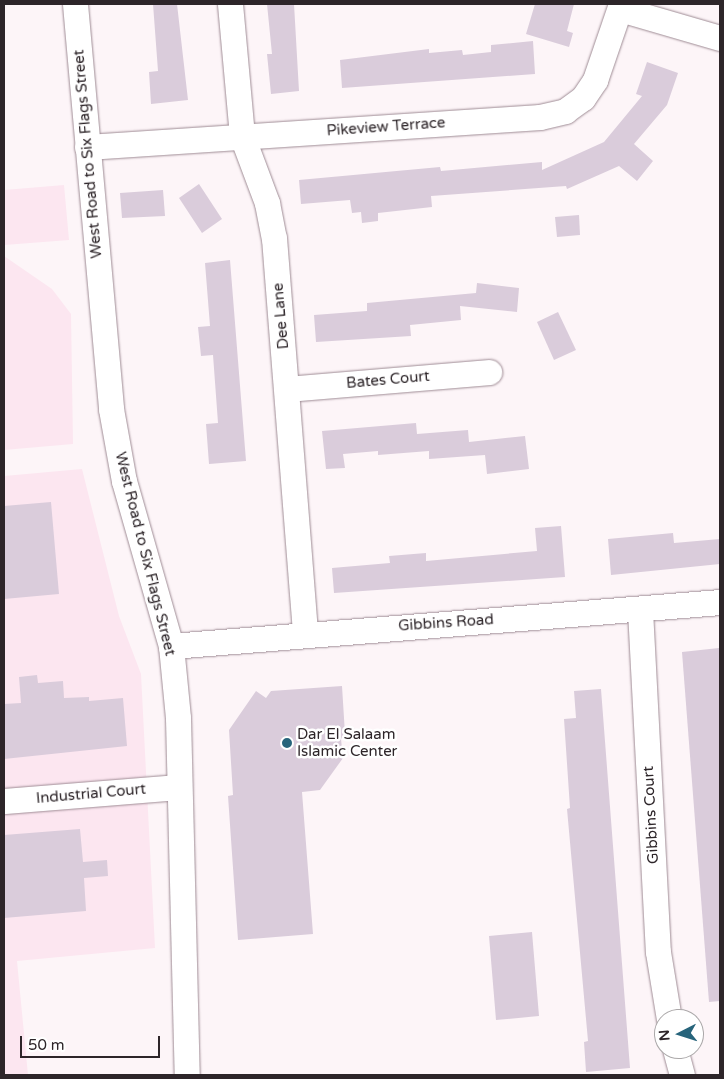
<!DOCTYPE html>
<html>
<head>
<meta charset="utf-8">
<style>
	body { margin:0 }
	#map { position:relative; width:724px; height:1079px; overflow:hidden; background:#fdf5f8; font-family:"Varela Round",sans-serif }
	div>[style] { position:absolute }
	.built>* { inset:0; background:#fce6f0 }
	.building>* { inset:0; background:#daccdb }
	.roads { filter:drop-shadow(0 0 1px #9f8c95) drop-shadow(0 0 1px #9f8c95) }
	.minor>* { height:25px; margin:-12.5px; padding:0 12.5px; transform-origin:12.5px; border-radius:12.5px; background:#fff }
	.dots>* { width:14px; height:14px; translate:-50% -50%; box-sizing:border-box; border:2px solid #fff; border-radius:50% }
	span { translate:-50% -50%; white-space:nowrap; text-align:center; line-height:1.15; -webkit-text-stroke:5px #fff; paint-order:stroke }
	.street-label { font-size:15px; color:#2d2529 }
	.poi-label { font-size:15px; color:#2d2529 }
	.left { translate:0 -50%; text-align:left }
	.frame { position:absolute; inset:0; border:5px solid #2d2529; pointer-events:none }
	.north { position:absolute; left:654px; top:1009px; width:50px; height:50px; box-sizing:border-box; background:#fff; border:1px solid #aba8a9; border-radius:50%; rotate:265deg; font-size:14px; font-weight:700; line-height:20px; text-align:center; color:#2d2529 }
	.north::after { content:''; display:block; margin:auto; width:18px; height:22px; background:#27647b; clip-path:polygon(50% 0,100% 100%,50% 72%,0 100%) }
	.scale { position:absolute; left:20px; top:1036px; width:140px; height:22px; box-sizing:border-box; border:2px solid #2d2529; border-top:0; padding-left:6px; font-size:15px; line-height:18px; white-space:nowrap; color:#2d2529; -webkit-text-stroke:4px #fff; paint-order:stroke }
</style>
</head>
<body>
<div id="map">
	<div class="built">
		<div style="clip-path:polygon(64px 185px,69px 240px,4px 245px,4px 190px)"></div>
		<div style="clip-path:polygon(4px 256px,52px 289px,71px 314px,73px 444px,4px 450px)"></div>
		<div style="clip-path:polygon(82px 469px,119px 616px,141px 674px,155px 948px,17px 961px,28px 1075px,4px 1075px,4px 476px)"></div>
	</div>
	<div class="building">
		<div style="clip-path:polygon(153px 4px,177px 4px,188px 100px,151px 104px,149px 72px,158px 71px)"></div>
		<div style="clip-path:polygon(267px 4px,294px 4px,299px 91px,271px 94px,267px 54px,272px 54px)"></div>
		<div style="clip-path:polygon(535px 4px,574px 4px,567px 31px,573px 33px,569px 47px,526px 34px)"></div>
		<div style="clip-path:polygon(533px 41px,535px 74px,342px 88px,340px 60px,429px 49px,429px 53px,462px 50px,463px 55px,491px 52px,491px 45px)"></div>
		<div style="clip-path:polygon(647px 62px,678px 73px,667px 105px,634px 144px,653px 161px,637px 181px,619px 166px,567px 189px,566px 186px,431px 196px,432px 207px,378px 213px,378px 221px,362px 223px,361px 212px,352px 213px,350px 200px,301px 204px,299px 180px,440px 167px,441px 171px,542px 162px,542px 170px,604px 142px,642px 96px,636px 94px)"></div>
		<div style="clip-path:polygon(199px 184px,222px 219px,202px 233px,179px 198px)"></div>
		<div style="clip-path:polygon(163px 190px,165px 216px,122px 218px,120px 193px)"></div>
		<div style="clip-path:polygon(579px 215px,580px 235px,557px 237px,555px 217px)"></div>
		<div style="clip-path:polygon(230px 260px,246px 461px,209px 464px,206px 424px,218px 423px,213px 355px,201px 356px,198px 327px,210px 326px,205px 263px)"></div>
		<div style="clip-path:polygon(477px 283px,519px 288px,517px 312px,460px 306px,461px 320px,410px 325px,411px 336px,316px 342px,314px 315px,367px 311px,367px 303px,476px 293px)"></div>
		<div style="clip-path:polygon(558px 312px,576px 350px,554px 360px,537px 322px)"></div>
		<div style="clip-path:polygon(416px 423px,417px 434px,468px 430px,469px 442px,525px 436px,529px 469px,487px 474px,485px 455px,429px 459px,429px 451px,378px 455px,378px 451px,343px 454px,345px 468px,326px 469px,322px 431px)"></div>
		<div style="clip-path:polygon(51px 502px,59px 594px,4px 599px,4px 506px)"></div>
		<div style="clip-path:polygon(561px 526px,565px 577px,334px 593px,332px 568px,390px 563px,389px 556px,426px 553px,426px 561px,537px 551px,535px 528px)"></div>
		<div style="clip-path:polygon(673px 533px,674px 543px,720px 539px,720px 564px,611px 575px,608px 539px)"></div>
		<div style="clip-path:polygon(719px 648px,720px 1001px,709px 1002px,682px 652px)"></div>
		<div style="clip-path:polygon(37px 675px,38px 683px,63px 681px,64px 698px,89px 697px,89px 701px,123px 698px,127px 746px,4px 759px,4px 704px,21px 703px,19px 677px)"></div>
		<div style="clip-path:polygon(342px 686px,345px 734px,341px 739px,343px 758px,320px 790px,302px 792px,313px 934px,238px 940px,228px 796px,233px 795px,229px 730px,256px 691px,266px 698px,271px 691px)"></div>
		<div style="clip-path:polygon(601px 689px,630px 1068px,586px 1072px,584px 1042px,588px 1041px,567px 809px,570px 808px,564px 719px,576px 718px,574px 691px)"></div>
		<div style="clip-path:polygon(80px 829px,83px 862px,107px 860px,108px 876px,84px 878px,86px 911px,4px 918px,4px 835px)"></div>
		<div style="clip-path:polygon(532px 932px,539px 1016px,496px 1020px,489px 936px)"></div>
	</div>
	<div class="roads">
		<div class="minor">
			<div style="left:75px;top:4px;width:407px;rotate:84.9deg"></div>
			<div style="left:111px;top:409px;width:73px;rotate:79.8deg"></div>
			<div style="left:124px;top:481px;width:172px;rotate:74.1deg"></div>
			<div style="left:171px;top:646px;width:72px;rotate:84.4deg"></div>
			<div style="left:178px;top:718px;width:357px;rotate:88.6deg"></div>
			<div style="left:230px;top:4px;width:133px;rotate:84.8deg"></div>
			<div style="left:242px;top:136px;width:72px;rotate:69.5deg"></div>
			<div style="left:267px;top:203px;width:36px;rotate:79deg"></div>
			<div style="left:274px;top:238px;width:396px;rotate:85.5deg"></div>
			<div style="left:620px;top:9px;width:104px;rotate:16.2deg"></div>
			<div style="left:87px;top:147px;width:454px;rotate:-3.8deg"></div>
			<div style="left:540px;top:117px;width:26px;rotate:-13deg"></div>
			<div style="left:565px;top:111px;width:22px;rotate:-36deg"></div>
			<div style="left:583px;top:98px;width:22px;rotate:-56deg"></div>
			<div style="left:595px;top:80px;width:80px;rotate:-71.1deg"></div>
			<div style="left:287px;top:389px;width:203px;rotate:-4.8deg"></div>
			<div style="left:640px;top:610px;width:342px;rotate:87deg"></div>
			<div style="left:658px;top:952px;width:68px;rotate:80.7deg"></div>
			<div style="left:171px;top:646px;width:551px;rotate:-4.58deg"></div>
			<div style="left:4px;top:801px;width:175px;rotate:-4.6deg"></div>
			<div style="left:675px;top:1049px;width:27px;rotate:75deg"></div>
		</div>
	</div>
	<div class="dots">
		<div style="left:287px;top:743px;background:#27647b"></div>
	</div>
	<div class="street-label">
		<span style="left:386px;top:127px;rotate:-4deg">Pikeview Terrace</span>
		<span style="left:88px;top:154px;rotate:-95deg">West Road to Six Flags Street</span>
		<span style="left:281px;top:316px;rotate:-95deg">Dee Lane</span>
		<span style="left:388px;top:380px;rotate:-5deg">Bates Court</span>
		<span style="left:145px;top:554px;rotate:76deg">West Road to Six Flags Street</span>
		<span style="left:446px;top:623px;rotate:-4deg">Gibbins Road</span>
		<span style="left:91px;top:794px;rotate:-5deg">Industrial Court</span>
		<span style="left:651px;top:815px;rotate:-93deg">Gibbins Court</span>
	</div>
	<div class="poi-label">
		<span class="left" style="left:297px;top:743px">Dar El Salaam<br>Islamic Center</span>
	</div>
	<div class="frame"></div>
	<div class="north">N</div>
	<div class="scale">50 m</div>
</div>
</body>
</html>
